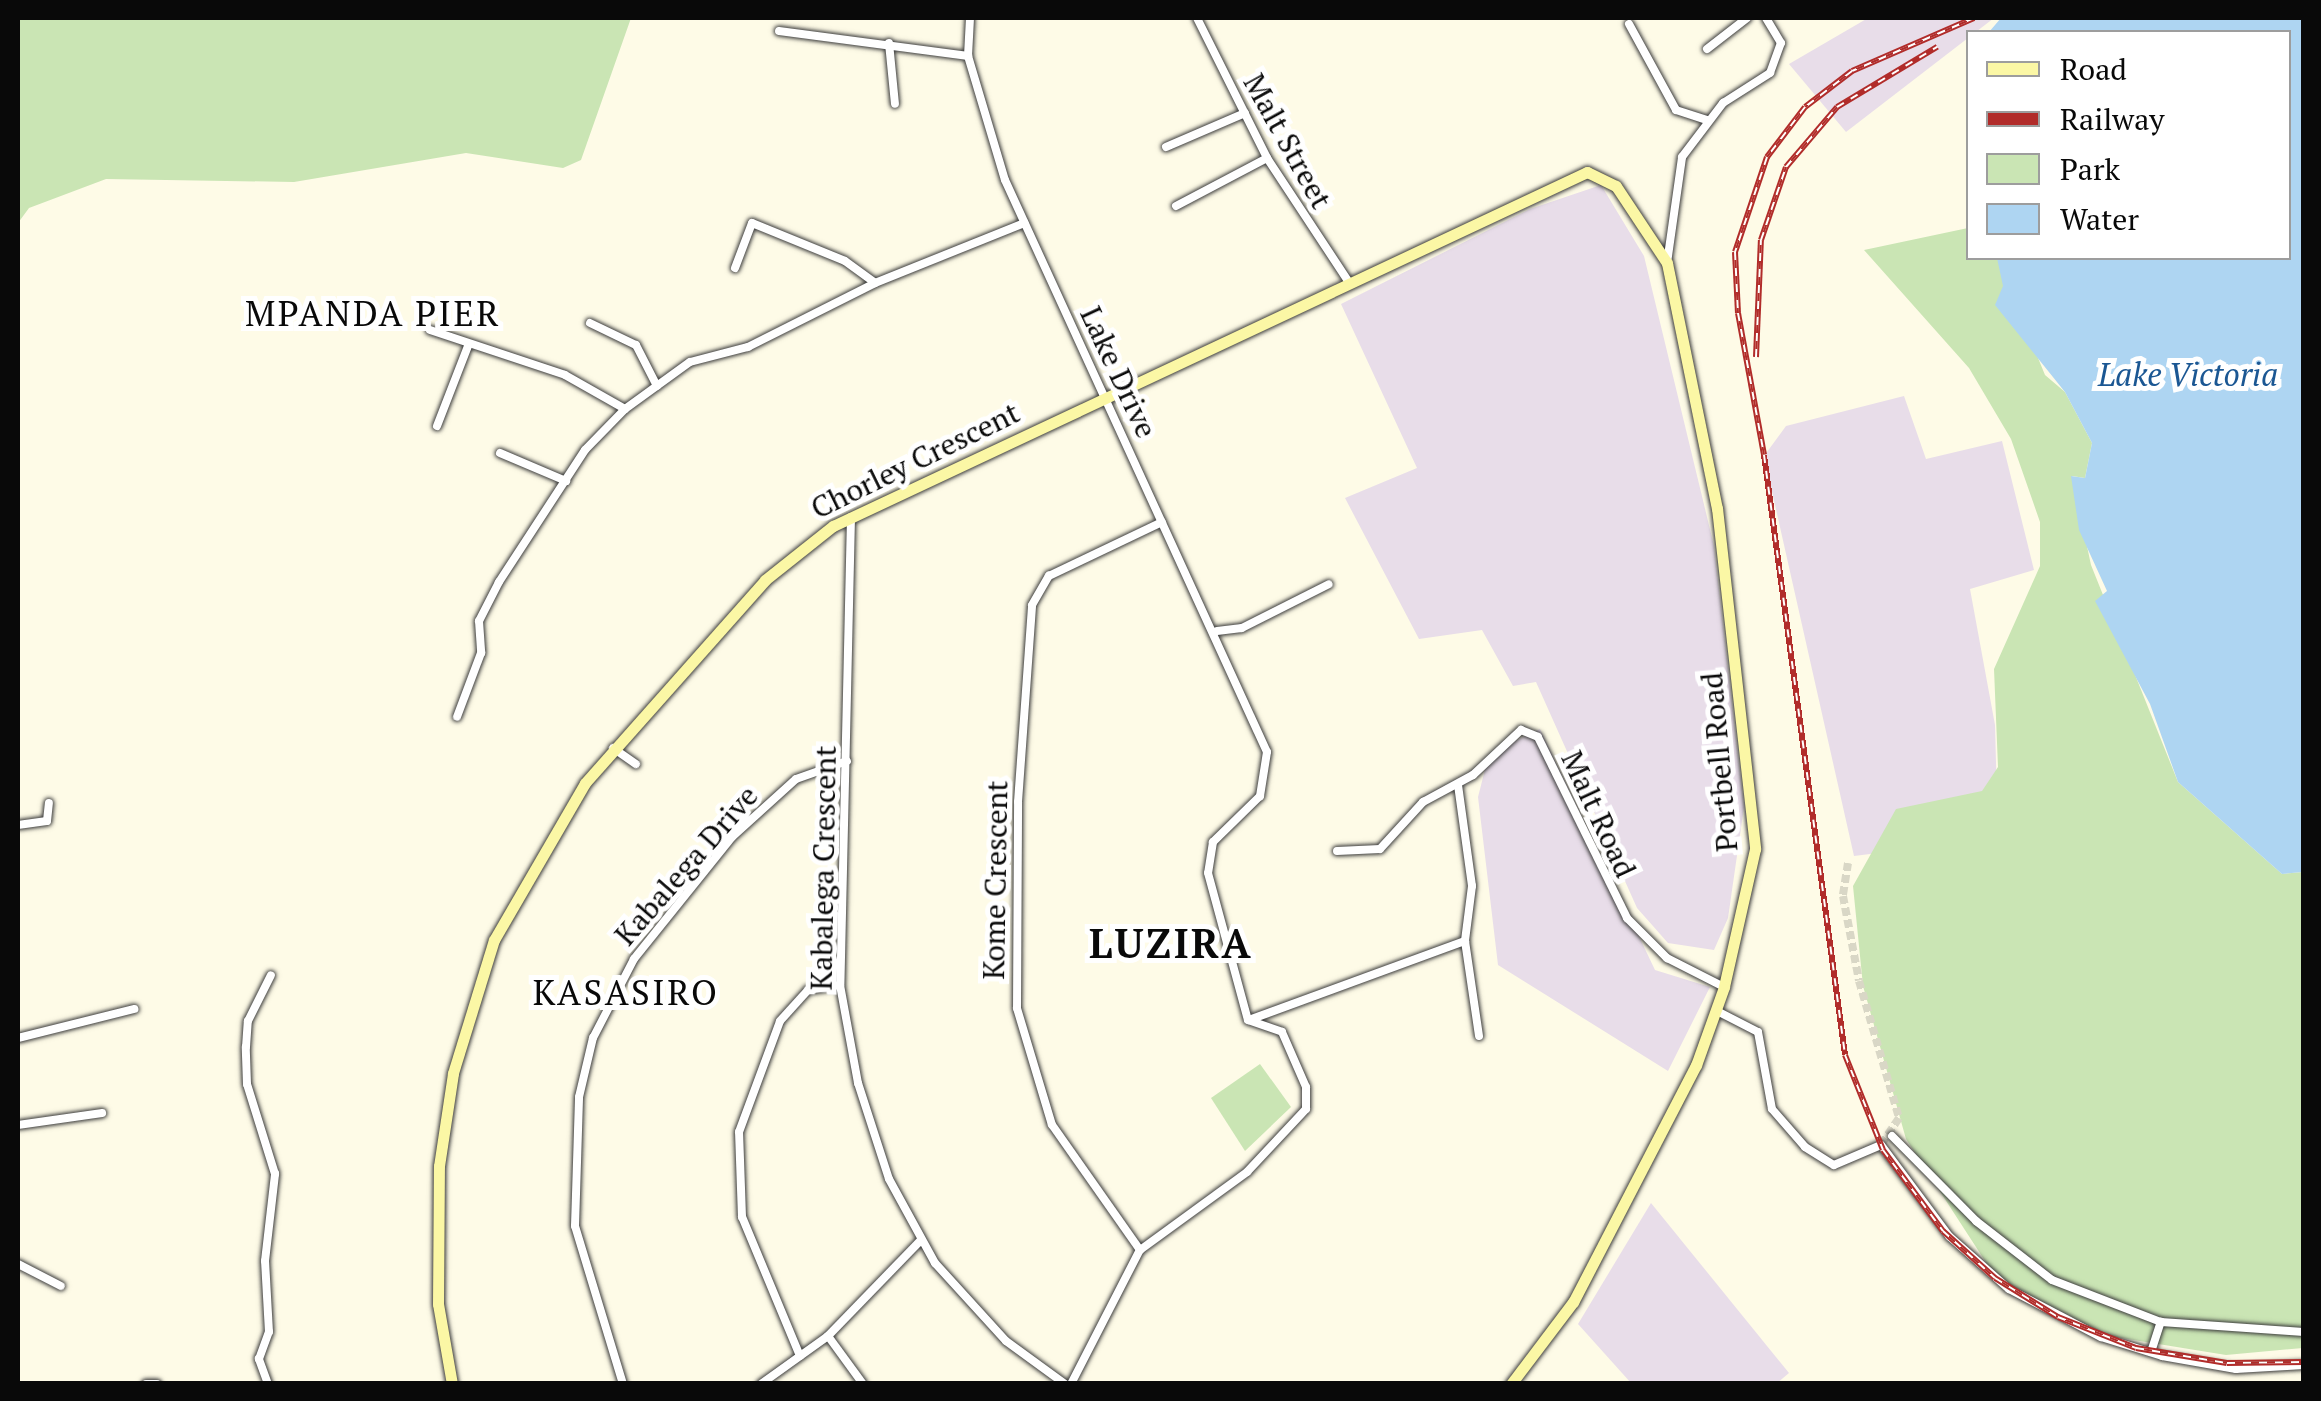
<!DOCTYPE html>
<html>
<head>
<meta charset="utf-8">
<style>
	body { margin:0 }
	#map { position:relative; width:2321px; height:1401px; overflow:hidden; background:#fefbe7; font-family:"PT Serif",serif }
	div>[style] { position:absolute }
	.industrial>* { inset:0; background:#e8dde9 }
	.green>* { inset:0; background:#cae5b4 }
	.water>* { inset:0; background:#aed5f2 }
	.minor-tunnel>* { height:8px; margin-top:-4px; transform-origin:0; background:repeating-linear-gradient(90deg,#d9d7c6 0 8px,transparent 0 12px) }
	.roads { filter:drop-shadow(0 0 2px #3c3c3c) drop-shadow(0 0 2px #3c3c3c) }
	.minor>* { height:8px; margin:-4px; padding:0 4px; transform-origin:4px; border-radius:4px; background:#fff }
	.secondary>* { height:11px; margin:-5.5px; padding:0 5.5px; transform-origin:5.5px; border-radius:5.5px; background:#fbf7a5 }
	.rail>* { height:6px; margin-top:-3px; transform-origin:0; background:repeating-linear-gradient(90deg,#fff 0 8px,#b12c2a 0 16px); box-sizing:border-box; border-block:2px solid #b12c2a }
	span { translate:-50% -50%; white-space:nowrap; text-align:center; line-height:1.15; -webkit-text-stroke:10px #fff; paint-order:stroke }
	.street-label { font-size:30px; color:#090909 }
	.water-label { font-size:32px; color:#1b5793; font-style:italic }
	.quarter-label { font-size:35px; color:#090909; letter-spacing:2.5px }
	.district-label { font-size:40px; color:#090909; font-weight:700; letter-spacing:2.5px }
	.frame { position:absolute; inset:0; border:20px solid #090909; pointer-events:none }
	.legend { position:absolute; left:1966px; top:30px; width:325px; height:230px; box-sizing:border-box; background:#fff; border:2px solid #9d9d9d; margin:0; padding:12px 18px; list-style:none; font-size:30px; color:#090909 }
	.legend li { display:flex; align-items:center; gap:20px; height:50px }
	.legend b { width:50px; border:2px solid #9d9d9d }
</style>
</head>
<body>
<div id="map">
	<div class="industrial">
		<div style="clip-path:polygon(1868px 18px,1994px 18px,1846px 132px,1789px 64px)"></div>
		<div style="clip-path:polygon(1601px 185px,1644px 256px,1714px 546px,1744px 807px,1728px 918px,1714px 950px,1668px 943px,1637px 908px,1536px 682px,1513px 686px,1482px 630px,1419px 639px,1345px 498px,1417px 468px,1341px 304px,1530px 209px)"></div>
		<div style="clip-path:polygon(1904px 396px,1926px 459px,2002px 441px,2034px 570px,1970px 589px,1995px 725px,1998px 838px,1854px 856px,1764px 456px,1786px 426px)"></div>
		<div style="clip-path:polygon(1540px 729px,1655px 970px,1710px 987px,1668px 1071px,1498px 965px,1478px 797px,1489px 754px)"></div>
		<div style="clip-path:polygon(1651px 1203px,1789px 1373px,1777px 1383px,1631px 1383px,1578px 1324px)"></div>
	</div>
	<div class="green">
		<div style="clip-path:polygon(18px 18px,631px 18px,581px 160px,563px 168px,466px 153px,294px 182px,106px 179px,29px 208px,18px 223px)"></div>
		<div style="clip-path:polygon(1968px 228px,1968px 258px,1997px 258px,2045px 375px,2065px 392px,2092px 443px,2085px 478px,2072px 476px,2091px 565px,2178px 782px,2282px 874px,2303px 872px,2303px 1348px,2226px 1355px,2109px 1336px,1998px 1281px,1906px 1139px,1863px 986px,1853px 886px,1896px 809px,1982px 791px,1998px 767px,1994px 669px,2040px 566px,2040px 522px,2011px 439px,1969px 368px,1864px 250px)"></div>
		<div style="clip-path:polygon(1260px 1064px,1291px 1107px,1245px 1151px,1211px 1098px)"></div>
	</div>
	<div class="water">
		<div style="clip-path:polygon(2001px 18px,2303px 18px,2303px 872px,2282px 874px,2178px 782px,2150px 704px,2095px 601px,2107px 591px,2079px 530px,2071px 476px,2085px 478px,2092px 443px,2065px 392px,1995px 305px,2003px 286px,1997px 258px,2288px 258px,2288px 32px,1989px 32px)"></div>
	</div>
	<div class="minor-tunnel">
		<div style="left:1848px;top:863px;width:33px;rotate:99deg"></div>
		<div style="left:1843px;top:896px;width:86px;rotate:79.3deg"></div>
		<div style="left:1859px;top:981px;width:143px;rotate:73.7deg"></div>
		<div style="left:1899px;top:1118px;width:32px;rotate:124deg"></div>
	</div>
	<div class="roads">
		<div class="minor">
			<div style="left:970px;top:18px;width:38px;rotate:93deg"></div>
			<div style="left:968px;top:56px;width:129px;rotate:73.4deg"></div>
			<div style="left:1005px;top:180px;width:629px;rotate:65.39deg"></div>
			<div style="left:1267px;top:752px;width:45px;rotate:99deg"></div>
			<div style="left:1260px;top:796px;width:66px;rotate:135.6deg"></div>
			<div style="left:1213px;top:842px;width:31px;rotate:99deg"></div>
			<div style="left:1208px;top:873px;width:152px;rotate:74.8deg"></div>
			<div style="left:1248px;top:1020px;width:36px;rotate:19deg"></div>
			<div style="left:1282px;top:1032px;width:60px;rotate:66.4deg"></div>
			<div style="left:1306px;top:1087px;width:22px;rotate:90deg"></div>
			<div style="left:1306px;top:1109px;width:86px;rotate:133.1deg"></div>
			<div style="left:1247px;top:1172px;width:132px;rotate:143.9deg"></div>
			<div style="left:1197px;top:18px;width:157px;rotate:63.4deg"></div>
			<div style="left:1267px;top:158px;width:147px;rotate:56.6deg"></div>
			<div style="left:1629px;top:24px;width:98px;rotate:61.3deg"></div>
			<div style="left:1676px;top:110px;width:32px;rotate:18deg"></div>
			<div style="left:779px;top:31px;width:191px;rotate:7.5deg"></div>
			<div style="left:889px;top:43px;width:61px;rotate:84.4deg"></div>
			<div style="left:1707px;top:49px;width:51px;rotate:-37.8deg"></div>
			<div style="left:1166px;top:147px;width:86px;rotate:-23.3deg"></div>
			<div style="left:1176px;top:206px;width:103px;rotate:-27.8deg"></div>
			<div style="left:1667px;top:263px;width:107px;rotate:-81.9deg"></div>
			<div style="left:1682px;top:157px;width:68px;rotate:-52.8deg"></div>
			<div style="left:1723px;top:103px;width:56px;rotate:-32.6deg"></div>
			<div style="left:1770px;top:73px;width:32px;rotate:-70deg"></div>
			<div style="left:1781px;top:43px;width:29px;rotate:-121deg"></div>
			<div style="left:735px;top:268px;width:48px;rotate:-69.3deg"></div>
			<div style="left:752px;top:223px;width:100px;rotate:22.2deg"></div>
			<div style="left:845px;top:261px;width:37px;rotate:36deg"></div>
			<div style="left:590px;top:323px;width:51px;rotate:25.6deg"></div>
			<div style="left:636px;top:345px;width:46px;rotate:62.9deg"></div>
			<div style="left:430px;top:330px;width:142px;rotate:18.4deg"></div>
			<div style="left:565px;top:375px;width:69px;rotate:29.5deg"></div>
			<div style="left:625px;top:409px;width:57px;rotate:134.3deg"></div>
			<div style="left:585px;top:450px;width:158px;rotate:123.1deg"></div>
			<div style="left:499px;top:582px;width:44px;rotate:117.1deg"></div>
			<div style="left:479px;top:621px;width:32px;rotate:86deg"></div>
			<div style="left:481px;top:653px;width:68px;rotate:110.6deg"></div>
			<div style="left:625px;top:409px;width:80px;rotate:-35.9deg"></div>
			<div style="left:690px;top:362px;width:60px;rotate:-14.5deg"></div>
			<div style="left:748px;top:347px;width:142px;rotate:-26.7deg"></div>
			<div style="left:875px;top:283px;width:161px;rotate:-21.9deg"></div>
			<div style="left:437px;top:426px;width:86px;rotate:-68.8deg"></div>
			<div style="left:500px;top:453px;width:72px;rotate:23deg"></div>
			<div style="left:851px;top:517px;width:468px;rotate:91.3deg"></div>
			<div style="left:840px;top:985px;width:100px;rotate:79.6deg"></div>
			<div style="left:858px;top:1083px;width:101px;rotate:72.1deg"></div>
			<div style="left:889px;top:1179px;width:96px;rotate:61.3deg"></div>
			<div style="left:935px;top:1263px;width:105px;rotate:47.7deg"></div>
			<div style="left:1006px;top:1341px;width:73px;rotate:36.1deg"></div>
			<div style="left:1217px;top:631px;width:25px;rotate:-7deg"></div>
			<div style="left:1242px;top:628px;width:97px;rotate:-26.8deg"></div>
			<div style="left:613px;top:748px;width:28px;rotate:35deg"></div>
			<div style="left:1458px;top:785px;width:102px;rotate:82.1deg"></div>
			<div style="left:1472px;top:886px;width:55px;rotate:97.3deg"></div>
			<div style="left:1465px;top:941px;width:96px;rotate:81.6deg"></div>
			<div style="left:18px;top:825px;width:29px;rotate:-8deg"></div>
			<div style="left:47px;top:821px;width:18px;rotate:-84deg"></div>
			<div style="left:1337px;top:851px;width:43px;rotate:-2.7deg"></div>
			<div style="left:1380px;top:849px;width:64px;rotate:-47.5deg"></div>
			<div style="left:1423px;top:802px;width:57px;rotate:-28.4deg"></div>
			<div style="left:1473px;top:775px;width:66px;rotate:-43.2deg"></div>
			<div style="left:1521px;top:730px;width:18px;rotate:22deg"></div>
			<div style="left:1538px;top:737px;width:202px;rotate:63.8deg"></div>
			<div style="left:1627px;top:918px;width:57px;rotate:45deg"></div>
			<div style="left:1667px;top:958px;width:64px;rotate:27deg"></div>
			<div style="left:1717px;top:1011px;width:46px;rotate:27.1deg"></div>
			<div style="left:1758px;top:1032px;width:78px;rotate:79.7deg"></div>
			<div style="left:1772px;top:1109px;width:50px;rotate:49deg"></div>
			<div style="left:1805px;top:1147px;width:34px;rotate:32deg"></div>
			<div style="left:1834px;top:1165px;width:51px;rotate:-23.1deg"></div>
			<div style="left:1881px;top:1145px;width:114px;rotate:53.2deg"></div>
			<div style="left:1949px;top:1236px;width:80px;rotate:41.5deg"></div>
			<div style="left:2009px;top:1289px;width:104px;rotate:27.6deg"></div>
			<div style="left:2101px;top:1337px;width:64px;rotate:17.3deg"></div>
			<div style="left:2162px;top:1356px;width:75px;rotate:10deg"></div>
			<div style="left:2236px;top:1369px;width:68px;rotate:-3.4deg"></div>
			<div style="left:1249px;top:1020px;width:230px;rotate:-20.1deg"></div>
			<div style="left:18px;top:1038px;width:120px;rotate:-14deg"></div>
			<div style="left:18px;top:1125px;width:85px;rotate:-8.1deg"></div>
			<div style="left:1892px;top:1136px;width:120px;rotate:45.3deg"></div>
			<div style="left:1976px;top:1221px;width:96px;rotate:37.8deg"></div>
			<div style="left:2052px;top:1280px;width:117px;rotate:21.1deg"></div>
			<div style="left:2161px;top:1322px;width:143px;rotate:4deg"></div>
			<div style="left:18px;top:1264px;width:48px;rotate:27.1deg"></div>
			<div style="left:828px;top:1336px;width:59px;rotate:53.9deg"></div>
			<div style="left:2151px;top:1352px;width:32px;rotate:-72deg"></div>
			<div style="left:800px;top:1356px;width:151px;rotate:-112.6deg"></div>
			<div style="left:742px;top:1217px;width:85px;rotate:-92deg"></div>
			<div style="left:739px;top:1132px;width:118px;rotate:-69.7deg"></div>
			<div style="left:780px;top:1021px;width:42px;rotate:-47.9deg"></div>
			<div style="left:808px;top:990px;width:32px;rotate:-9deg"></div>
			<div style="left:146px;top:1384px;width:11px"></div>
			<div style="left:268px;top:1384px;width:27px;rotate:-110deg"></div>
			<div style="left:259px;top:1359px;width:29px;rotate:-70deg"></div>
			<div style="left:269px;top:1332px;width:71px;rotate:-93.2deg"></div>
			<div style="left:265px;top:1261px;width:88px;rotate:-83.4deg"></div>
			<div style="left:275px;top:1174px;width:94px;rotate:-107.3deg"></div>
			<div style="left:247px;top:1084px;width:37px;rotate:-92deg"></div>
			<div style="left:246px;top:1047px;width:26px;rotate:-86deg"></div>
			<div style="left:248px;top:1021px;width:51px;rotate:-63.4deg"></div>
			<div style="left:623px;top:1384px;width:165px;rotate:-106.9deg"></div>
			<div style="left:575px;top:1226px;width:129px;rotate:-88.2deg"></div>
			<div style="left:579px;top:1097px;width:61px;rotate:-76.7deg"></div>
			<div style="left:593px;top:1038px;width:89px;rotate:-62.6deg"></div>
			<div style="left:634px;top:959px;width:156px;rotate:-51.2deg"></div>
			<div style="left:732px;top:837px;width:86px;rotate:-42.2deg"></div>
			<div style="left:796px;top:779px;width:54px;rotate:-19.4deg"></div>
			<div style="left:761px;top:1384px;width:82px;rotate:-35.6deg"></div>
			<div style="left:828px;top:1336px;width:134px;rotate:-45.9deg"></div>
			<div style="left:1071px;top:1384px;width:151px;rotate:-62.8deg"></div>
			<div style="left:1140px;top:1250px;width:153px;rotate:-125.1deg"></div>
			<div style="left:1052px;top:1125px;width:122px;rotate:-106.7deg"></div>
			<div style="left:1017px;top:1008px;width:206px;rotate:-89.7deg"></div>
			<div style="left:1018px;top:802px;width:197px;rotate:-85.9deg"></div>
			<div style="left:1032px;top:605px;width:34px;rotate:-60deg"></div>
			<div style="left:1049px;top:576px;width:125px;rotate:-25.5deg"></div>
		</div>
		<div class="secondary">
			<div style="left:452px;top:1384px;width:81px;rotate:-99.9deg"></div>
			<div style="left:438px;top:1304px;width:138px;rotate:-89.6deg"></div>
			<div style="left:439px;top:1166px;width:94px;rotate:-81.4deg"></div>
			<div style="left:453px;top:1073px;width:139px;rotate:-72.9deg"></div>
			<div style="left:494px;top:940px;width:181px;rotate:-59.9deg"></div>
			<div style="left:585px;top:783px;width:271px;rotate:-48.4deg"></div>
			<div style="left:765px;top:580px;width:87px;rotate:-38.5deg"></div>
			<div style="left:833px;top:526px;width:833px;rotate:-25.15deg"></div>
			<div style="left:1587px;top:172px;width:32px;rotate:26deg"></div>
			<div style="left:1616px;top:186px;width:92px;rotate:56.5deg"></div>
			<div style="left:1667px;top:263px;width:250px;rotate:78.5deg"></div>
			<div style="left:1717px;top:508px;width:343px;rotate:83.6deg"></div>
			<div style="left:1755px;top:849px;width:141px;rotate:102.7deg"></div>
			<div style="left:1724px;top:987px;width:83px;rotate:109.7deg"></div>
			<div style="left:1696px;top:1065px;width:267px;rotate:117.4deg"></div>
			<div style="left:1573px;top:1302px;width:103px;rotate:127.1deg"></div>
		</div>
	</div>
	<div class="rail">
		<div style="left:1974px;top:18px;width:133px;rotate:156.5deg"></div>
		<div style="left:1852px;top:71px;width:59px;rotate:142.5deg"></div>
		<div style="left:1805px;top:107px;width:63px;rotate:127.2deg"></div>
		<div style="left:1767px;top:157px;width:100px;rotate:108.6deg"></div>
		<div style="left:1735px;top:252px;width:61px;rotate:87.2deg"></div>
		<div style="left:1738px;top:313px;width:144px;rotate:79.6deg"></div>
		<div style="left:1764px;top:455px;width:605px;rotate:82.31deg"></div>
		<div style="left:1845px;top:1055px;width:102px;rotate:68.2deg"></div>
		<div style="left:1883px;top:1150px;width:101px;rotate:53.5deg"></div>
		<div style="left:1943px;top:1231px;width:70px;rotate:42.1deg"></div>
		<div style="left:1995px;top:1278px;width:74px;rotate:31.8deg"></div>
		<div style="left:2058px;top:1317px;width:84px;rotate:21.7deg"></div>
		<div style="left:2136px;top:1348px;width:92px;rotate:9.4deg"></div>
		<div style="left:2227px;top:1363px;width:77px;rotate:-0.7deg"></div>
		<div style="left:1756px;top:357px;width:117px;rotate:-87.6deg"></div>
		<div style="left:1761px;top:240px;width:77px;rotate:-71.1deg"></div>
		<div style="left:1786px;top:167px;width:79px;rotate:-49.6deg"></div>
		<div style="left:1837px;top:107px;width:117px;rotate:-31deg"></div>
	</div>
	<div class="street-label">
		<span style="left:1288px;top:141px;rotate:61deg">Malt Street</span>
		<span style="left:1119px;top:372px;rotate:65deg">Lake Drive</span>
		<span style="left:915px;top:460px;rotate:-26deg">Chorley Crescent</span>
		<span style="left:1719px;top:762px;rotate:-95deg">Portbell Road</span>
		<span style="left:1599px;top:814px;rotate:65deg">Malt Road</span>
		<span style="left:686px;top:865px;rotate:-49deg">Kabalega Drive</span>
		<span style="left:823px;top:868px;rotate:-89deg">Kabalega Crescent</span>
		<span style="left:995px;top:880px;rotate:-89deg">Kome Crescent</span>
	</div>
	<div class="water-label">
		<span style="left:2188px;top:374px">Lake Victoria</span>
	</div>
	<div class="quarter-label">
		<span style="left:373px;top:313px">MPANDA PIER</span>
		<span style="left:626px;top:992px">KASASIRO</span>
	</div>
	<div class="district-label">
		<span style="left:1171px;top:943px">LUZIRA</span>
	</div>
	<div class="frame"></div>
	<ul class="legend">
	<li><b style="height:12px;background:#fbf7a5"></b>Road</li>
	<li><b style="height:12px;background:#b12c2a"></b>Railway</li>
	<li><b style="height:28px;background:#cae5b4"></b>Park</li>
	<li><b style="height:28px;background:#aed5f2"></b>Water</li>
	</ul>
</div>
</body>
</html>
